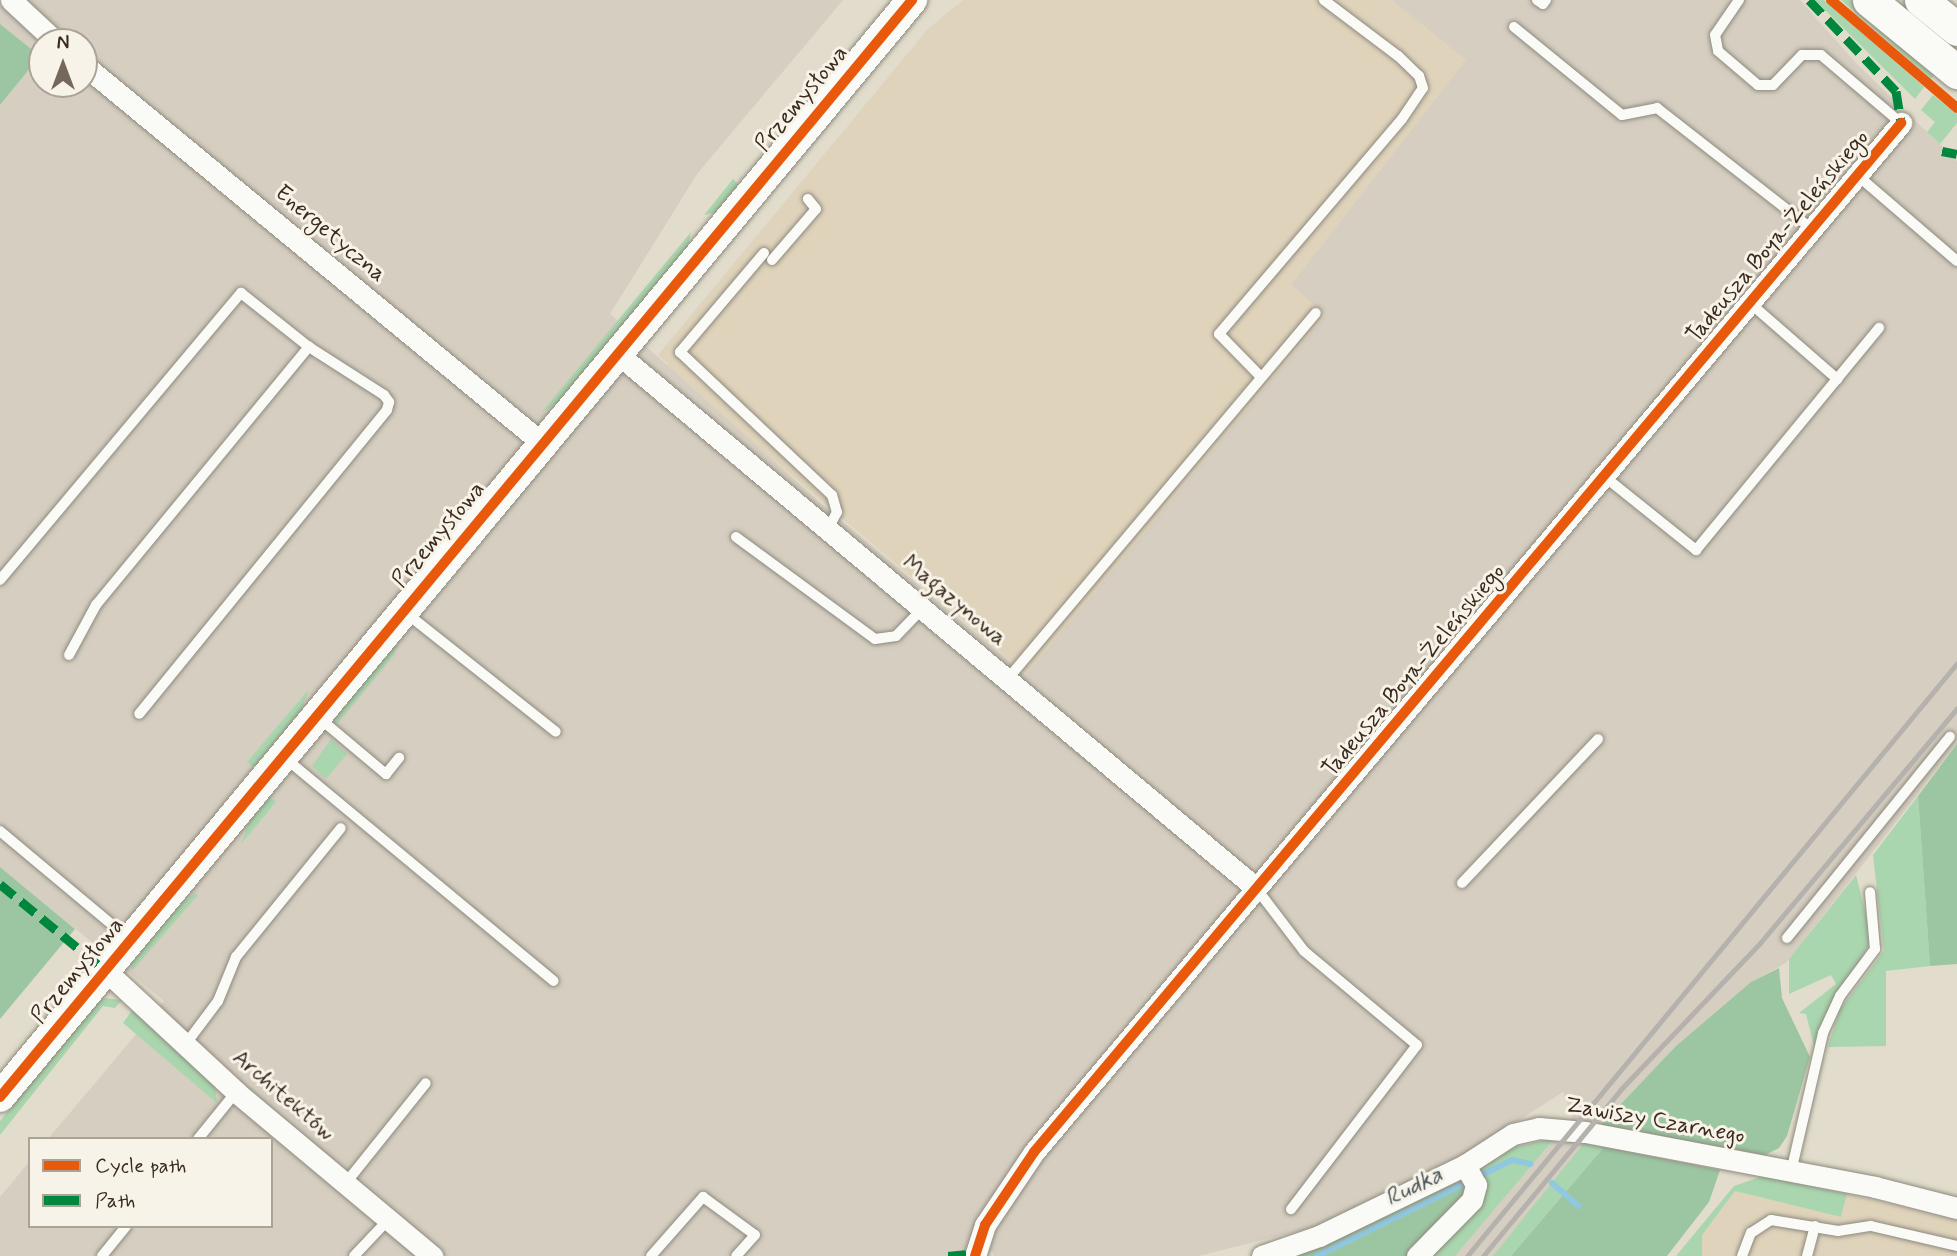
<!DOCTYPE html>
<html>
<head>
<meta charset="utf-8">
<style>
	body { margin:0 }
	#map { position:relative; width:1957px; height:1256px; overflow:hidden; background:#e1dccb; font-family:Mynerve,sans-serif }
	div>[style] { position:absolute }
	.built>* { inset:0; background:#dfd3bb }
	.industrial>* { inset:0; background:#d5cec1 }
	.green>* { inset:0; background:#a9d6ae }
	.forest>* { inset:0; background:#9cc6a2 }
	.stream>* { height:6px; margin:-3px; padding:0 3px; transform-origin:3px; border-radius:3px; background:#90c8e0 }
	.roads { filter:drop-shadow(0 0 2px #8e8a7f) drop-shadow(0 0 2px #8e8a7f) }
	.lane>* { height:10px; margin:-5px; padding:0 5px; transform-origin:5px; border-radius:5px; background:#fafaf7 }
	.street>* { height:21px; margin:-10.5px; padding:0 10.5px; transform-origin:10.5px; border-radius:10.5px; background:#fafaf7 }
	.secondary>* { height:30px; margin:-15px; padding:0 15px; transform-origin:15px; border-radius:15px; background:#fafaf7 }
	.primary>* { height:33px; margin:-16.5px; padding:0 16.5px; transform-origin:16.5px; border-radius:16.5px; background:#fafaf7 }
	.rail>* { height:5px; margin:-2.5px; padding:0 2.5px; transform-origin:2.5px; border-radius:2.5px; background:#b5b2ae }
	.quiet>* { height:9px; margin-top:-4.5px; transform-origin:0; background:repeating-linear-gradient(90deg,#00873e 0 18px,transparent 0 27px) }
	.cycleway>* { height:10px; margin:-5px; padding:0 5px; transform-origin:5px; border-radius:5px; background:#e8590c }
	span { translate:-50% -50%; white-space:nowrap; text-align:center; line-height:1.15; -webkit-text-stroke:6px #f7f3e8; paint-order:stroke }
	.street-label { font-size:23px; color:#3b2a1e }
	.water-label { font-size:24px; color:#4a575b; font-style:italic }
	.legend { position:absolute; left:28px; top:1137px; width:245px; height:91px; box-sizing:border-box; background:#f7f3e8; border:2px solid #aca397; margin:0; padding:9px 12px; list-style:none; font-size:21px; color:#3b2a1e }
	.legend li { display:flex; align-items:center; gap:14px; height:35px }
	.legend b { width:35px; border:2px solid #aca397 }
	.north { position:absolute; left:28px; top:28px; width:70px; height:70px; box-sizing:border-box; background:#f7f3e8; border:2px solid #aca397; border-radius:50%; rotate:0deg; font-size:19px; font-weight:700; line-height:28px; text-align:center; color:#3b2a1e }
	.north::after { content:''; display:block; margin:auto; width:24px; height:32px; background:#75685b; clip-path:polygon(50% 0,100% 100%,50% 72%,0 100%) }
</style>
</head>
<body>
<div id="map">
	<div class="built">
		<div style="clip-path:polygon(963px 0,1392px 0,1467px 60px,1291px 285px,1326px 315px,1027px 675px,665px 368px,668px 364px,658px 355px,928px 29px)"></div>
		<div style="clip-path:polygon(1735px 1191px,1841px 1217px,1847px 1194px,1957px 1220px,1957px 1256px,1702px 1256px,1701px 1235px)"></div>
	</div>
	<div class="industrial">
		<div style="clip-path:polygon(evenodd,0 0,843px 0,697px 174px,610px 314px,823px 505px,1026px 675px,1326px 315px,1291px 285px,1466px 60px,1392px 0,1800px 0,1856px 63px,1957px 161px,1957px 744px,1786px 963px,1751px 982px,1676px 1046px,1601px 1125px,1493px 1256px,1455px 1256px,1573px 1117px,1563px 1092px,1462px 1157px,1323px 1225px,1198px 1256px,994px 1256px,992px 1251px,974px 1256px,0 1256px,0 1197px,30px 1161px,30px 1226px,271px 1226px,271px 1139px,48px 1139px,164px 1001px,0 867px,0 105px,40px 56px,0 24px,0 0,42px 42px,84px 42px,84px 84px,42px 84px,42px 42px)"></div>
	</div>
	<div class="green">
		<div style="clip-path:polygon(1815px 0,1824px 0,1924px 87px,1915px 99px)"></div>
		<div style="clip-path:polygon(1841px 0,1850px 0,1938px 71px,1931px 79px)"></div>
		<div style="clip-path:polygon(842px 48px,845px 57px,805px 105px,788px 112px)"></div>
		<div style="clip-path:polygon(1933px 95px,1957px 114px,1957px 123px,1940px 144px,1927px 132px,1935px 122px,1921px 110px)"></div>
		<div style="clip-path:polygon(733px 179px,739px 185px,717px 212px,704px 215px)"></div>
		<div style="clip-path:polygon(691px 232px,688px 247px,559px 402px,542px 412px)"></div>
		<div style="clip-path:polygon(401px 637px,394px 655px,337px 724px,335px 716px)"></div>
		<div style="clip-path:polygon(309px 689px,300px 714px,255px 768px,247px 762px)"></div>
		<div style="clip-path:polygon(331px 739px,347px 754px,326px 779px,312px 766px)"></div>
		<div style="clip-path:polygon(268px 795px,276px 802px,241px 844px,250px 819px)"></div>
		<div style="clip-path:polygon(1918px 796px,1930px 966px,1886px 971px,1886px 1046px,1828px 1047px,1840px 1009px,1884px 951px,1873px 855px)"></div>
		<div style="clip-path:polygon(1856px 875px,1872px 939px,1815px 1050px,1806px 1014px,1799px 1013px,1836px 984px,1831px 975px,1789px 994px,1789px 959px)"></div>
		<div style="clip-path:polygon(195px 893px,198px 895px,131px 972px,133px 959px,175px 907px)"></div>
		<div style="clip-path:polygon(104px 998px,122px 1000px,115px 1008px,103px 1006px,0 1135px,0 1121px,94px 1004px)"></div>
		<div style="clip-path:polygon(133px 1009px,215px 1086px,217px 1103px,123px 1023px)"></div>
		<div style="clip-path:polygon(1555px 1138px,1455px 1256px,1426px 1256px,1441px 1243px,1476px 1167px,1511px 1148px)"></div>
		<div style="clip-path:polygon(1584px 1143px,1604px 1147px,1511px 1256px,1493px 1256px)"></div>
		<div style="clip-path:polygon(1763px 1176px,1847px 1194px,1841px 1217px,1735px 1191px,1702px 1235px,1702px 1256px,1676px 1256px,1734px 1186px)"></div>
	</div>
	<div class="forest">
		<div style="clip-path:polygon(0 24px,40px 56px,0 105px)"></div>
		<div style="clip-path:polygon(1957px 744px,1957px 964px,1930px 966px,1918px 796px)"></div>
		<div style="clip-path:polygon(0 867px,75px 929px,0 1019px)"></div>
		<div style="clip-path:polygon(1779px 968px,1782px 998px,1810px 1057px,1787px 1136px,1779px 1148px,1765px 1155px,1601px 1125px,1676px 1046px,1751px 982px)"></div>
		<div style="clip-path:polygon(1604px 1147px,1720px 1170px,1709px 1202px,1667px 1256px,1511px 1256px)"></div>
		<div style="clip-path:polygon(1459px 1177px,1467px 1193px,1406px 1256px,1286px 1256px)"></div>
	</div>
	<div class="stream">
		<div style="left:1552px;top:1183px;width:35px;rotate:41deg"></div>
		<div style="left:1317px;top:1256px;width:217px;rotate:-26.2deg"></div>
		<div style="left:1512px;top:1160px;width:19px;rotate:12deg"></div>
	</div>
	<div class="roads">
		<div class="lane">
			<div style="left:1537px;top:0;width:7px;rotate:34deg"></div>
			<div style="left:1543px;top:4px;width:5px;rotate:-53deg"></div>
			<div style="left:1739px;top:0;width:42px;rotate:124.4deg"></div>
			<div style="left:1715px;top:35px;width:16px;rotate:79deg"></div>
			<div style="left:1718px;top:51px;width:52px;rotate:40.4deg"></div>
			<div style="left:1758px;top:85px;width:15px"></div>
			<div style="left:1773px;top:85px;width:42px;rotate:-46deg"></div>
			<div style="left:1802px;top:55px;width:19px"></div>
			<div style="left:1821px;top:55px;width:105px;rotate:40.4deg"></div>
			<div style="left:1514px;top:27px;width:139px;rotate:39.2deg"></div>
			<div style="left:1622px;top:115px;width:36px;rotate:-11deg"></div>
			<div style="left:1657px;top:108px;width:197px;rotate:38deg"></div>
			<div style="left:1857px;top:175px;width:132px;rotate:40.7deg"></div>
			<div style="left:764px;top:253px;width:130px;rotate:130.3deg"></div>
			<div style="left:680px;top:352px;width:209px;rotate:43.3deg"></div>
			<div style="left:832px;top:495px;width:18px;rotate:74deg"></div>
			<div style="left:837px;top:512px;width:19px;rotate:118deg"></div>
			<div style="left:772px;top:260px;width:67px;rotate:-49.2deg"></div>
			<div style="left:816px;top:209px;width:13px;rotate:-129deg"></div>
			<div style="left:1750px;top:303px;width:116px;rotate:41.1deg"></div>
			<div style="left:1261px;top:377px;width:60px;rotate:-134.3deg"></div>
			<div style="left:1219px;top:334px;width:282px;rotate:-49.6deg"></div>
			<div style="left:1402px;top:119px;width:37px;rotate:-56deg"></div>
			<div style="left:1423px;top:88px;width:13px;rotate:-108deg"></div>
			<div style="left:1419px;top:76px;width:29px;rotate:-136deg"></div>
			<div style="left:1398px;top:56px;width:93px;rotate:-142.9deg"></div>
			<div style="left:1605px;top:477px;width:117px;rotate:38.7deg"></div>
			<div style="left:1696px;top:550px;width:288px;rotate:-50.5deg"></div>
			<div style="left:736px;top:537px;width:172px;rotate:36.3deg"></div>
			<div style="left:875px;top:639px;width:21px;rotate:-8deg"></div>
			<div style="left:896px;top:636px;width:37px;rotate:-46deg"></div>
			<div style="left:0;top:580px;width:375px;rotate:-50deg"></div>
			<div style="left:241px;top:293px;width:87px;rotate:38.5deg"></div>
			<div style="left:309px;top:347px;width:89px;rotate:32.6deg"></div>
			<div style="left:384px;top:395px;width:9px;rotate:54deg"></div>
			<div style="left:389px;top:402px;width:8px;rotate:104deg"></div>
			<div style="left:387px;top:410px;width:392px;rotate:129.2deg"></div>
			<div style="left:406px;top:613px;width:191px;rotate:38.4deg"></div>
			<div style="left:69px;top:655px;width:57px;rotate:-61.6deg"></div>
			<div style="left:96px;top:605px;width:335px;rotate:-50.5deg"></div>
			<div style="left:1006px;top:681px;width:481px;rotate:-49.9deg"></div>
			<div style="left:318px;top:717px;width:89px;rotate:40deg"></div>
			<div style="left:386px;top:774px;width:21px;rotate:-51deg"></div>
			<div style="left:285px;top:758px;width:349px;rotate:39.7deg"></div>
			<div style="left:0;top:831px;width:168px;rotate:39.9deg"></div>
			<div style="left:1462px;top:883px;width:198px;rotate:-46.6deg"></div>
			<div style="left:1256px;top:888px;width:79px;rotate:52.7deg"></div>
			<div style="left:1304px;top:951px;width:147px;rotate:39.8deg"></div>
			<div style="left:1417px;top:1045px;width:207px;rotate:127.5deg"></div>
			<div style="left:1787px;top:938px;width:259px;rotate:-51deg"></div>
			<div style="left:185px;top:1045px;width:55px;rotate:-53.1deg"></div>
			<div style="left:218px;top:1001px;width:48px;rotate:-67.8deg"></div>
			<div style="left:236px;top:957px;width:166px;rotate:-50.9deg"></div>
			<div style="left:198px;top:1139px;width:60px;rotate:-51deg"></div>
			<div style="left:1791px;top:1172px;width:143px;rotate:-77deg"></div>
			<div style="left:1823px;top:1033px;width:41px;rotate:-65.3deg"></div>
			<div style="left:1840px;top:996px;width:59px;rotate:-53.3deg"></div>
			<div style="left:1875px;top:949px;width:57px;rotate:-95deg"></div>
			<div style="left:345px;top:1184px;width:129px;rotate:-51.3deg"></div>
			<div style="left:102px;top:1256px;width:38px;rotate:-51deg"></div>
			<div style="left:354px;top:1256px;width:50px;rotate:-46.6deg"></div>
			<div style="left:651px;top:1256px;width:79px;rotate:-48.6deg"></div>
			<div style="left:703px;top:1197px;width:64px;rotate:36.2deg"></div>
			<div style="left:755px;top:1235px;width:28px;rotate:132deg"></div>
			<div style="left:1742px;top:1256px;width:25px;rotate:-69deg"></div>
			<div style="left:1751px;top:1233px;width:24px;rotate:-33deg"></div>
			<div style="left:1771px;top:1220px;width:68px;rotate:9.3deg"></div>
			<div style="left:1838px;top:1231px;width:33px;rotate:-9deg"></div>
			<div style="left:1871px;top:1226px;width:88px;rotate:13.1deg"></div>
			<div style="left:1807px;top:1256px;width:31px;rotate:-75deg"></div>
		</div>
		<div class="street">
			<div style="left:11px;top:0;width:62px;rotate:43deg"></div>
			<div style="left:84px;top:65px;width:594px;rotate:39.53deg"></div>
			<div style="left:618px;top:354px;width:832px;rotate:39.93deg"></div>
			<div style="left:106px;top:971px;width:178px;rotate:42.9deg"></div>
			<div style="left:236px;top:1092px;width:256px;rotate:39.9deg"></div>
			<div style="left:975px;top:1256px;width:33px;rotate:-72deg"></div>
			<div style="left:985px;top:1225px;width:88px;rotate:-56.1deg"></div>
			<div style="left:1034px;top:1152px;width:1346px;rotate:-49.88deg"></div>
			<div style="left:1262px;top:1256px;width:60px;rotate:-19.3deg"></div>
			<div style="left:1319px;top:1236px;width:162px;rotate:-25.9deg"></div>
			<div style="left:1417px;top:1256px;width:78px;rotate:-45.5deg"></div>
			<div style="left:1472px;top:1200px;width:16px;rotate:-75deg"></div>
			<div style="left:1476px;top:1185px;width:23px;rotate:-119deg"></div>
			<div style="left:1465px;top:1165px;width:57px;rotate:-32.9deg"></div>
			<div style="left:1513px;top:1134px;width:27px;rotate:-13deg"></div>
			<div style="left:1539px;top:1128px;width:46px;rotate:5deg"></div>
			<div style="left:1585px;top:1132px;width:295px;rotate:10.7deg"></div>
			<div style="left:1875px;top:1187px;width:85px;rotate:14.4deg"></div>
		</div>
		<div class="secondary">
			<div style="left:0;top:1097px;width:1427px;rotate:-50.26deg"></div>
		</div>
		<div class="primary">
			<div style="left:1869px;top:0;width:114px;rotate:39.3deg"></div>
			<div style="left:1921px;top:0;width:46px;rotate:38.9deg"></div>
		</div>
	</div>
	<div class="rail">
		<div style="left:1467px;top:1256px;width:769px;rotate:-50.43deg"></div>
		<div style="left:1483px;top:1256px;width:217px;rotate:-50.4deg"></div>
		<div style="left:1621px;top:1089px;width:202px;rotate:-46.4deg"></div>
		<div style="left:1760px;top:943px;width:307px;rotate:-50deg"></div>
	</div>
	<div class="quiet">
		<div style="left:1809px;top:0;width:126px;rotate:46.3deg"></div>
		<div style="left:1896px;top:91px;width:32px;rotate:81deg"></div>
		<div style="left:1942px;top:151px;width:15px;rotate:11deg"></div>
		<div style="left:0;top:884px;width:137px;rotate:39.4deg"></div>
		<div style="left:948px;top:1256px;width:27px;rotate:-6deg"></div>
	</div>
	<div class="cycleway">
		<div style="left:1831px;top:0;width:166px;rotate:40.6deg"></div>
		<div style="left:0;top:1097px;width:1427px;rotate:-50.26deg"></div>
		<div style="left:975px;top:1256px;width:33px;rotate:-72deg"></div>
		<div style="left:985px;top:1225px;width:88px;rotate:-56.1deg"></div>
		<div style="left:1034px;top:1152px;width:1346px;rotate:-49.88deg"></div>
	</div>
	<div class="street-label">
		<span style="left:802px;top:99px;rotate:-50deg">Przemysłowa</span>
		<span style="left:330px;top:234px;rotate:40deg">Energetyczna</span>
		<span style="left:1778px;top:237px;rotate:-50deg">Tadeusza Boya-Żeleńskiego</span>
		<span style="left:439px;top:535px;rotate:-50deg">Przemysłowa</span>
		<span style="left:954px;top:601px;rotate:40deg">Magazynowa</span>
		<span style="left:1414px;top:671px;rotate:-50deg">Tadeusza Boya-Żeleńskiego</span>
		<span style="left:78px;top:971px;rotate:-50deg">Przemysłowa</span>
		<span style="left:283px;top:1096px;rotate:41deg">Architektów</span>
		<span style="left:1655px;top:1121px;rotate:10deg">Zawiszy Czarnego</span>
	</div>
	<div class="water-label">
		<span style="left:1414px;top:1187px;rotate:-26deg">Rudka</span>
	</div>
	<ul class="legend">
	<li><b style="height:9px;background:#e8590c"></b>Cycle path</li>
	<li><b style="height:9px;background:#00873e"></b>Path</li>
	</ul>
	<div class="north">N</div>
</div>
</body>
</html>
